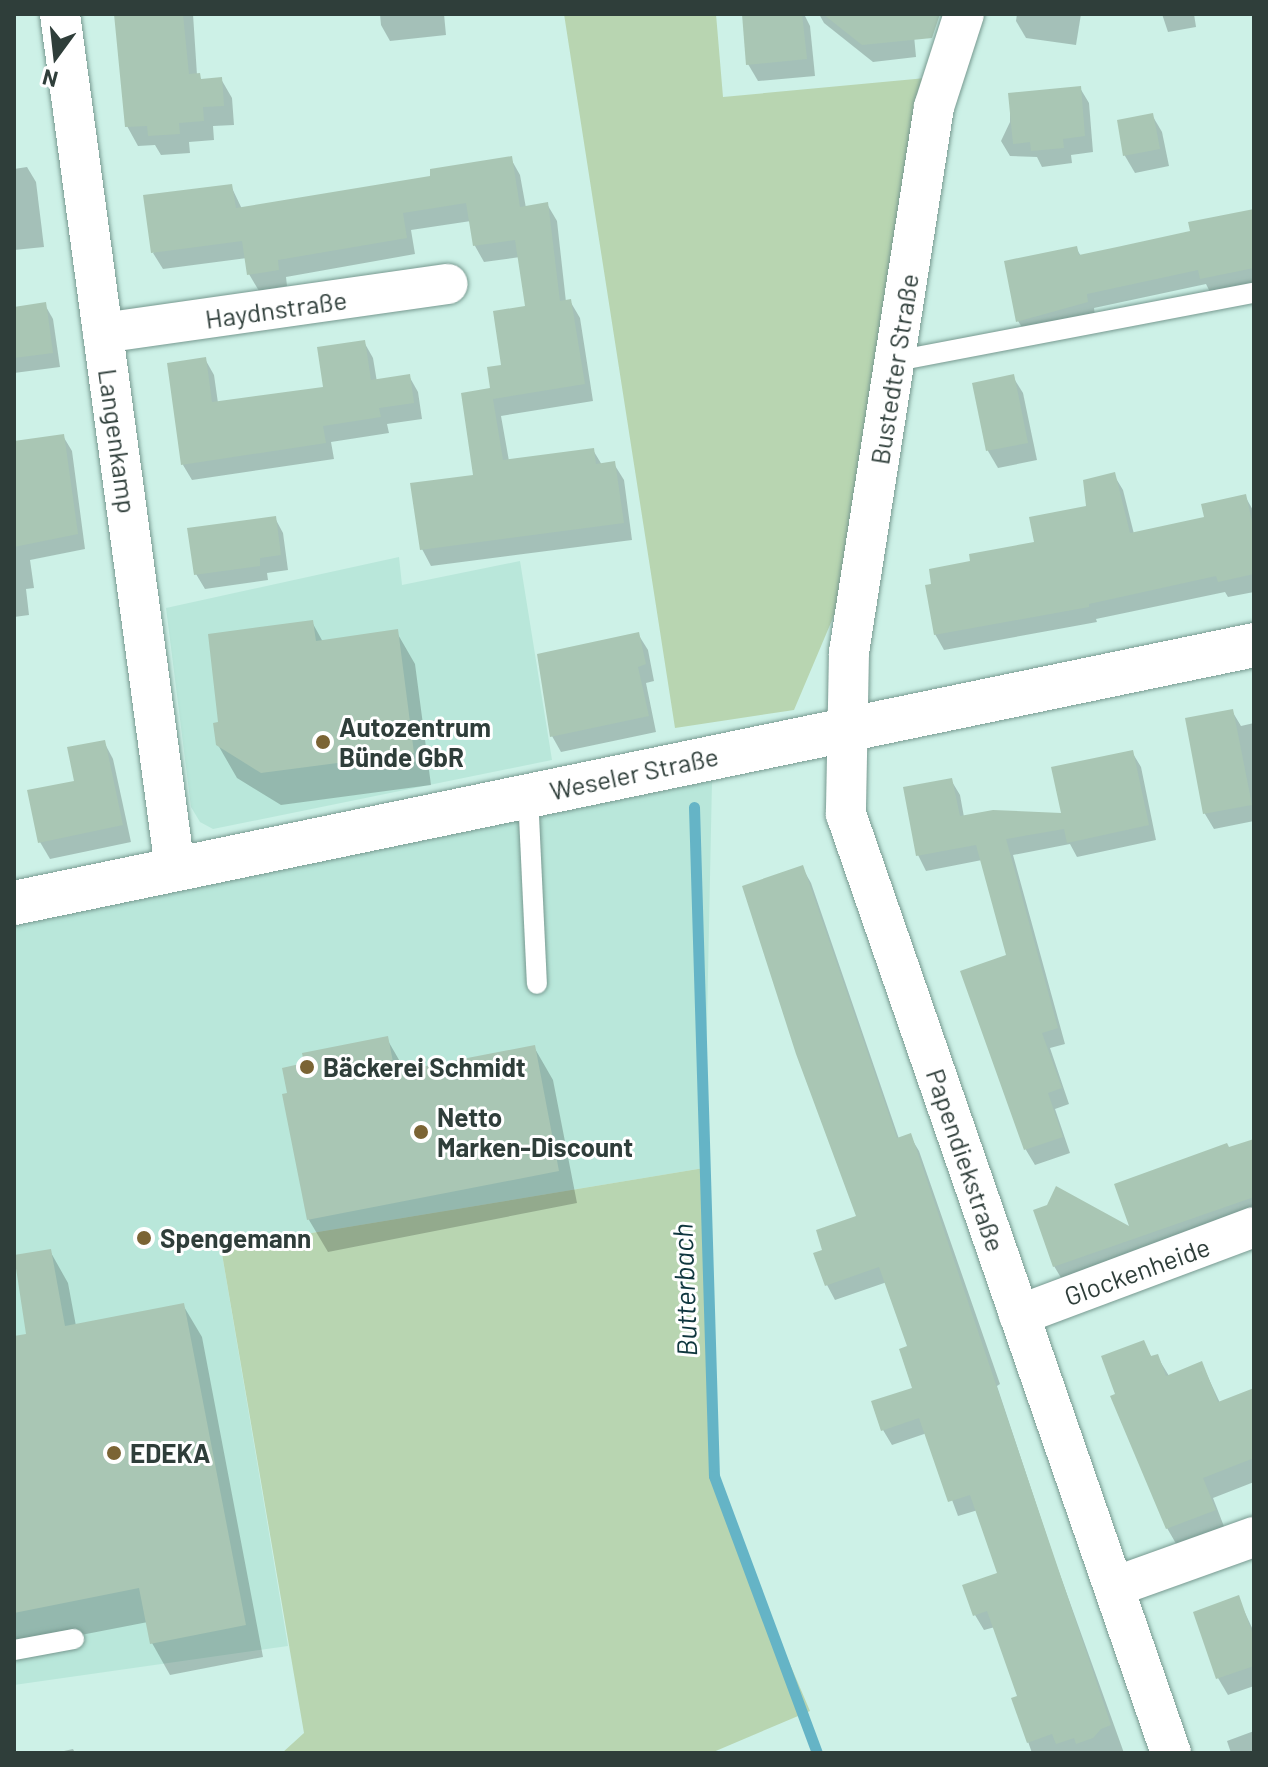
<!DOCTYPE html>
<html>
<head>
<meta charset="utf-8">
<style>
	body { margin:0 }
	#map { position:relative; width:1268px; height:1767px; overflow:hidden; background:#cdf1e7; font-family:Barlow,sans-serif }
	div>[style] { position:absolute }
	.built>* { inset:0; background:#b9e7da }
	.green>* { inset:0; background:#b8d5b1 }
	.shadow>* { inset:0; background:#0003 }
	.stream>* { height:11px; margin:-5.5px; padding:0 5.5px; transform-origin:5.5px; border-radius:5.5px; background:#65b4c6 }
	.building>* { inset:0; background:#a9c6b4 }
	.roads { filter:drop-shadow(0 0 2px #779990) drop-shadow(0 0 2px #779990) }
	.service>* { height:20px; margin:-10px; padding:0 10px; transform-origin:10px; border-radius:10px; background:#fff }
	.minor>* { height:40px; margin:-20px; padding:0 20px; transform-origin:20px; border-radius:20px; background:#fff }
	.tertiary>* { height:44px; margin:-22px; padding:0 22px; transform-origin:22px; border-radius:22px; background:#fff }
	.dots>* { width:22px; height:22px; translate:-50% -50%; box-sizing:border-box; border:4px solid #fff; border-radius:50% }
	span { translate:-50% -50%; white-space:nowrap; text-align:center; line-height:1.15; -webkit-text-stroke:6px #fff; paint-order:stroke }
	.street-label { font-size:26px; color:#2f3e3a }
	.poi-label { font-size:26px; color:#2f3e3a; font-weight:700 }
	.left { translate:0 -50%; text-align:left }
	.water-label { font-size:28px; color:#0f363e; font-style:italic }
	.frame { position:absolute; inset:0; border:16px solid #2f3e3a; pointer-events:none }
	.north { position:absolute; left:16px; top:16px; width:80px; height:80px; -webkit-text-stroke:6px #fff; paint-order:stroke; rotate:195deg; font-size:22px; font-weight:700; line-height:32px; text-align:center; color:#2f3e3a }
	.north::after { content:''; display:block; margin:auto; width:28px; height:36px; background:#2f3e3a; clip-path:polygon(50% 0,100% 100%,50% 72%,0 100%) }
</style>
</head>
<body>
<div id="map">
	<div class="built">
		<div style="clip-path:polygon(399px 557px,402px 585px,520px 561px,552px 760px,213px 829px,200px 822px,191px 807px,166px 608px)"></div>
		<div style="clip-path:polygon(712px 781px,704px 1168px,221px 1248px,288px 1646px,14px 1685px,14px 925px)"></div>
	</div>
	<div class="green">
		<div style="clip-path:polygon(564px 14px,716px 14px,723px 97px,926px 78px,838px 606px,794px 710px,675px 728px)"></div>
		<div style="clip-path:polygon(704px 1168px,711px 1480px,810px 1711px,711px 1753px,282px 1753px,304px 1733px,221px 1248px)"></div>
	</div>
	<div class="shadow">
		<div style="clip-path:polygon(116px 14px,193px 14px,197px 75px,202px 80px,221px 79px,232px 98px,234px 125px,213px 126px,214px 140px,189px 142px,190px 153px,161px 155px,155px 145px,138px 146px,127px 126px)"></div>
		<div style="clip-path:polygon(380px 14px,444px 14px,446px 35px,390px 41px,381px 25px)"></div>
		<div style="clip-path:polygon(744px 14px,804px 14px,810px 26px,815px 76px,758px 81px,748px 64px)"></div>
		<div style="clip-path:polygon(819px 14px,912px 14px,916px 57px,873px 62px,824px 23px)"></div>
		<div style="clip-path:polygon(1017px 14px,1081px 14px,1076px 45px,1026px 38px,1016px 21px)"></div>
		<div style="clip-path:polygon(1162px 14px,1194px 14px,1196px 27px,1168px 32px)"></div>
		<div style="clip-path:polygon(1080px 88px,1089px 103px,1093px 152px,1071px 155px,1072px 163px,1042px 167px,1037px 157px,1010px 156px,1001px 141px,1010px 122px,1010px 95px)"></div>
		<div style="clip-path:polygon(1152px 115px,1162px 132px,1169px 166px,1135px 173px,1125px 156px,1119px 122px)"></div>
		<div style="clip-path:polygon(511px 159px,520px 175px,526px 208px,547px 204px,557px 221px,566px 302px,570px 301px,580px 318px,593px 401px,501px 416px,509px 461px,593px 450px,602px 465px,614px 464px,624px 480px,632px 540px,431px 566px,422px 549px,475px 476px,492px 390px,528px 308px,520px 257px,484px 262px,475px 246px,471px 221px,411px 230px,415px 254px,286px 277px,287px 286px,259px 291px,249px 274px,247px 258px,163px 269px,153px 253px,231px 186px,242px 209px,433px 178px)"></div>
		<div style="clip-path:polygon(27px 167px,36px 182px,44px 247px,14px 250px,14px 169px)"></div>
		<div style="clip-path:polygon(1254px 211px,1254px 284px,1210px 292px,1206px 284px,1094px 308px,1095px 316px,1027px 335px,1018px 321px,1076px 248px,1081px 256px,1193px 233px)"></div>
		<div style="clip-path:polygon(45px 305px,53px 319px,60px 367px,14px 373px,14px 309px)"></div>
		<div style="clip-path:polygon(364px 342px,373px 358px,377px 382px,409px 376px,418px 392px,422px 419px,387px 424px,389px 433px,331px 442px,334px 459px,192px 480px,183px 465px,205px 359px,214px 375px,218px 403px,326px 388px)"></div>
		<div style="clip-path:polygon(1013px 377px,1023px 393px,1037px 460px,998px 468px,988px 451px,974px 384px)"></div>
		<div style="clip-path:polygon(63px 436px,72px 451px,85px 549px,30px 560px,34px 588px,26px 589px,29px 615px,14px 617px,14px 443px)"></div>
		<div style="clip-path:polygon(1114px 475px,1123px 490px,1134px 534px,1206px 518px,1245px 496px,1254px 512px,1254px 592px,1228px 597px,1225px 592px,1096px 619px,1097px 622px,944px 650px,935px 634px,973px 563px,1037px 544px,1089px 508px)"></div>
		<div style="clip-path:polygon(275px 518px,283px 533px,288px 570px,267px 573px,268px 580px,205px 589px,196px 574px)"></div>
		<div style="clip-path:polygon(312px 622px,323px 642px,396px 631px,415px 664px,431px 785px,281px 805px,237px 778px,218px 745px,221px 724px)"></div>
		<div style="clip-path:polygon(638px 634px,648px 650px,654px 681px,646px 683px,656px 732px,561px 752px,552px 736px)"></div>
		<div style="clip-path:polygon(1232px 711px,1241px 726px,1254px 723px,1254px 821px,1214px 829px,1205px 814px,1187px 719px)"></div>
		<div style="clip-path:polygon(104px 742px,113px 759px,131px 842px,50px 859px,40px 842px)"></div>
		<div style="clip-path:polygon(1132px 752px,1141px 767px,1156px 840px,1077px 857px,1070px 844px,1013px 855px,1065px 1044px,1050px 1048px,1069px 1104px,1055px 1109px,1070px 1153px,1035px 1165px,1026px 1150px,963px 972px,1008px 956px,982px 860px,926px 871px,918px 855px,951px 780px,960px 795px,964px 817px,1063px 816px)"></div>
		<div style="clip-path:polygon(802px 867px,811px 883px,899px 1139px,910px 1136px,919px 1151px,1000px 1384px,997px 1386px,1055px 1561px,1124px 1753px,1032px 1753px,1013px 1699px,1020px 1697px,995px 1627px,984px 1630px,975px 1615px,1000px 1574px,978px 1510px,958px 1516px,927px 1433px,892px 1445px,883px 1430px,914px 1389px,909px 1348px,887px 1282px,835px 1300px,827px 1285px,824px 1251px,859px 1217px)"></div>
		<div style="clip-path:polygon(387px 1039px,406px 1072px,534px 1047px,553px 1080px,577px 1203px,328px 1252px,309px 1220px,285px 1095px)"></div>
		<div style="clip-path:polygon(1254px 1141px,1254px 1215px,1063px 1281px,1054px 1266px,1132px 1230px,1229px 1149px)"></div>
		<div style="clip-path:polygon(50px 1251px,68px 1283px,76px 1326px,183px 1305px,202px 1337px,263px 1657px,170px 1675px,152px 1643px,148px 1622px,14px 1648px,14px 1338px,29px 1335px)"></div>
		<div style="clip-path:polygon(1143px 1342px,1152px 1358px,1157px 1356px,1169px 1376px,1202px 1364px,1220px 1403px,1254px 1390px,1254px 1482px,1213px 1498px,1225px 1529px,1178px 1547px,1167px 1528px,1118px 1396px)"></div>
		<div style="clip-path:polygon(1238px 1598px,1254px 1632px,1254px 1686px,1228px 1695px,1218px 1678px)"></div>
		<div style="clip-path:polygon(1254px 1731px,1254px 1753px,1231px 1753px,1227px 1741px)"></div>
		<div style="clip-path:polygon(73px 1749px,75px 1753px,55px 1753px)"></div>
	</div>
	<div class="stream">
		<div style="left:694px;top:807px;width:669px;rotate:88.29deg"></div>
		<div style="left:714px;top:1476px;width:296px;rotate:69.6deg"></div>
	</div>
	<div class="building">
		<div style="clip-path:polygon(114px 14px,183px 14px,189px 74px,200px 73px,201px 79px,222px 77px,224px 106px,203px 107px,204px 121px,179px 123px,180px 134px,148px 136px,147px 126px,125px 127px)"></div>
		<div style="clip-path:polygon(742px 14px,802px 14px,807px 59px,746px 65px)"></div>
		<div style="clip-path:polygon(823px 14px,940px 14px,932px 38px,862px 45px)"></div>
		<div style="clip-path:polygon(1081px 86px,1085px 136px,1063px 139px,1064px 148px,1031px 151px,1030px 142px,1013px 144px,1008px 93px)"></div>
		<div style="clip-path:polygon(1153px 113px,1160px 149px,1123px 156px,1117px 120px)"></div>
		<div style="clip-path:polygon(512px 156px,520px 207px,548px 202px,560px 301px,571px 299px,585px 384px,493px 399px,503px 460px,594px 448px,596px 464px,615px 461px,624px 523px,420px 550px,410px 483px,473px 475px,461px 393px,490px 388px,487px 367px,501px 365px,493px 311px,525px 306px,515px 240px,473px 246px,466px 203px,403px 213px,407px 238px,278px 260px,279px 270px,247px 275px,242px 241px,151px 253px,143px 195px,232px 184px,236px 208px,430px 176px,430px 169px)"></div>
		<div style="clip-path:polygon(1254px 209px,1254px 268px,1200px 279px,1198px 270px,1087px 294px,1088px 302px,1016px 322px,1004px 261px,1077px 246px,1079px 255px,1117px 247px,1190px 231px,1188px 222px)"></div>
		<div style="clip-path:polygon(46px 302px,53px 353px,14px 358px,14px 307px)"></div>
		<div style="clip-path:polygon(365px 340px,371px 380px,410px 374px,414px 403px,379px 408px,381px 417px,323px 426px,326px 443px,181px 465px,167px 363px,206px 357px,212px 402px,323px 387px,317px 347px)"></div>
		<div style="clip-path:polygon(1014px 374px,1028px 443px,986px 451px,972px 383px)"></div>
		<div style="clip-path:polygon(64px 434px,78px 534px,14px 547px,14px 441px)"></div>
		<div style="clip-path:polygon(1115px 472px,1130px 533px,1204px 517px,1201px 504px,1246px 494px,1254px 531px,1254px 574px,1218px 582px,1216px 576px,1089px 604px,1089px 607px,934px 635px,925px 585px,931px 584px,929px 569px,970px 561px,969px 554px,1034px 542px,1029px 517px,1086px 506px,1083px 480px)"></div>
		<div style="clip-path:polygon(276px 516px,281px 555px,260px 558px,260px 566px,194px 575px,187px 528px)"></div>
		<div style="clip-path:polygon(313px 620px,316px 641px,398px 629px,414px 753px,261px 773px,216px 745px,213px 723px,218px 722px,208px 634px)"></div>
		<div style="clip-path:polygon(639px 632px,646px 664px,638px 667px,649px 716px,550px 737px,537px 654px)"></div>
		<div style="clip-path:polygon(1233px 709px,1252px 805px,1203px 814px,1185px 718px)"></div>
		<div style="clip-path:polygon(105px 740px,123px 825px,38px 843px,27px 790px,74px 781px,67px 747px)"></div>
		<div style="clip-path:polygon(1133px 750px,1149px 825px,1067px 843px,1064px 829px,1006px 839px,1058px 1028px,1042px 1033px,1062px 1088px,1048px 1093px,1063px 1137px,1024px 1150px,960px 971px,1006px 955px,976px 845px,916px 856px,903px 787px,952px 778px,960px 816px,993px 810px,1061px 813px,1051px 767px)"></div>
		<div style="clip-path:polygon(803px 865px,897px 1138px,911px 1133px,1111px 1725px,1101px 1729px,1093px 1738px,1076px 1744px,1074px 1738px,1056px 1744px,1052px 1734px,1027px 1743px,1011px 1698px,1017px 1696px,987px 1611px,973px 1616px,962px 1585px,997px 1573px,970px 1495px,948px 1502px,919px 1418px,881px 1431px,871px 1401px,912px 1388px,899px 1349px,907px 1346px,879px 1267px,825px 1286px,813px 1253px,822px 1250px,816px 1230px,856px 1216px,796px 1054px,742px 886px)"></div>
		<div style="clip-path:polygon(388px 1036px,395px 1072px,535px 1045px,559px 1171px,307px 1220px,282px 1094px,287px 1093px,282px 1068px,304px 1063px,302px 1053px)"></div>
		<div style="clip-path:polygon(1254px 1139px,1254px 1197px,1053px 1267px,1033px 1210px,1047px 1205px,1056px 1186px,1129px 1226px,1114px 1184px,1227px 1143px,1229px 1147px)"></div>
		<div style="clip-path:polygon(51px 1249px,65px 1326px,184px 1303px,246px 1625px,150px 1644px,139px 1588px,14px 1613px,14px 1336px,26px 1334px,14px 1255px)"></div>
		<div style="clip-path:polygon(1144px 1340px,1151px 1356px,1158px 1354px,1166px 1376px,1202px 1361px,1218px 1402px,1254px 1388px,1254px 1458px,1203px 1478px,1216px 1510px,1166px 1529px,1110px 1396px,1115px 1394px,1101px 1356px)"></div>
		<div style="clip-path:polygon(1239px 1595px,1254px 1638px,1254px 1666px,1216px 1679px,1193px 1612px)"></div>
	</div>
	<div class="roads">
		<div class="service">
			<div style="left:896px;top:361px;width:364px;rotate:-10.8deg"></div>
			<div style="left:528px;top:795px;width:189px;rotate:87.3deg"></div>
			<div style="left:14px;top:1650px;width:61px;rotate:-10.4deg"></div>
		</div>
		<div class="minor">
			<div style="left:60px;top:14px;width:863px;rotate:82.34deg"></div>
			<div style="left:964px;top:14px;width:98px;rotate:107.9deg"></div>
			<div style="left:934px;top:107px;width:552px;rotate:98.86deg"></div>
			<div style="left:849px;top:652px;width:162px;rotate:91.1deg"></div>
			<div style="left:846px;top:814px;width:994px;rotate:70.91deg"></div>
			<div style="left:103px;top:333px;width:348px;rotate:-8.1deg"></div>
			<div style="left:1019px;top:1315px;width:251px;rotate:-20.5deg"></div>
			<div style="left:1114px;top:1587px;width:149px;rotate:-19.7deg"></div>
		</div>
		<div class="tertiary">
			<div style="left:14px;top:903px;width:1267px;rotate:-11.75deg"></div>
		</div>
	</div>
	<div class="dots">
		<div style="left:323px;top:742px;background:#7b6434"></div>
		<div style="left:307px;top:1067px;background:#7b6434"></div>
		<div style="left:421px;top:1132px;background:#7b6434"></div>
		<div style="left:144px;top:1238px;background:#7b6434"></div>
		<div style="left:114px;top:1453px;background:#7b6434"></div>
	</div>
	<div class="street-label">
		<span style="left:276px;top:309px;rotate:-8deg">Haydnstraße</span>
		<span style="left:894px;top:369px;rotate:-81deg">Bustedter Straße</span>
		<span style="left:118px;top:441px;rotate:82deg">Langenkamp</span>
		<span style="left:634px;top:773px;rotate:-12deg">Weseler Straße</span>
		<span style="left:966px;top:1160px;rotate:71deg">Papendiekstraße</span>
		<span style="left:1137px;top:1271px;rotate:-20deg">Glockenheide</span>
	</div>
	<div class="poi-label">
		<span class="left" style="left:339px;top:742px">Autozentrum<br>Bünde GbR</span>
		<span class="left" style="left:323px;top:1067px">Bäckerei Schmidt</span>
		<span class="left" style="left:437px;top:1132px">Netto<br>Marken-Discount</span>
		<span class="left" style="left:160px;top:1238px">Spengemann</span>
		<span class="left" style="left:130px;top:1453px">EDEKA</span>
	</div>
	<div class="water-label">
		<span style="left:684px;top:1290px;rotate:-92deg">Butterbach</span>
	</div>
	<div class="frame"></div>
	<div class="north">N</div>
</div>
</body>
</html>
